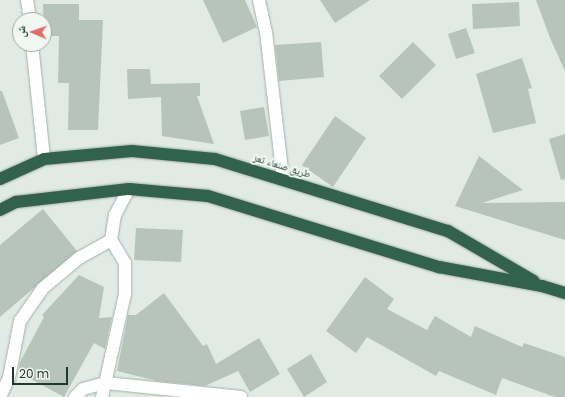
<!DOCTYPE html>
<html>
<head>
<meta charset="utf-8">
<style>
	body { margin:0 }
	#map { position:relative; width:565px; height:397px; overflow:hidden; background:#e1eae4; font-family:Poppins,"Noto Naskh Arabic",sans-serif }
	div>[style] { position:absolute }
	.building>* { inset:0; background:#b7c4bc }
	.roads { filter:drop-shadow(0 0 1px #a4b1aa) drop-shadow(0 0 1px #a4b1aa) }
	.minor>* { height:12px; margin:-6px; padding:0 6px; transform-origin:6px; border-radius:6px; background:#fff }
	.highway>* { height:12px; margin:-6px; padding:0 6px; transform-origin:6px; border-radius:6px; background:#32614e }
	span { translate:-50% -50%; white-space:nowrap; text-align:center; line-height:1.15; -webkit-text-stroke:4px #f1f7f3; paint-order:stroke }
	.street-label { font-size:10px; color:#23382e }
	.north { position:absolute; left:12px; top:12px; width:40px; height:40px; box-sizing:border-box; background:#f1f7f3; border:1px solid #9faba4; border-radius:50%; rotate:272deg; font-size:11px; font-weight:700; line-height:16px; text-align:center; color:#23382e }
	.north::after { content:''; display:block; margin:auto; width:14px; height:18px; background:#e36b66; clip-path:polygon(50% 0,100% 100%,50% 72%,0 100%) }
	.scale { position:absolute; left:12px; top:367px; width:56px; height:18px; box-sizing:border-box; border:2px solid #23382e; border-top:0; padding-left:5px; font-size:12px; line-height:14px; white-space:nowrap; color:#23382e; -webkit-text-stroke:3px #f1f7f3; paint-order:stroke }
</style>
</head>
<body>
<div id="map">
	<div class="building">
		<div style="clip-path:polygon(203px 0,245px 0,257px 27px,223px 43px)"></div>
		<div style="clip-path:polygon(320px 0,370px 0,335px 23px)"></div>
		<div style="clip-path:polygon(536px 0,565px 0,565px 71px,550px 38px)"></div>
		<div style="clip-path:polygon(519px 2px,520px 26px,473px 29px,472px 4px)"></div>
		<div style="clip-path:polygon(43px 4px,79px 4px,79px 20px,103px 20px,98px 130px,68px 130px,69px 83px,58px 83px,59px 36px,44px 36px)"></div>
		<div style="clip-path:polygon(466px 28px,475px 53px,456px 59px,448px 34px)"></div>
		<div style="clip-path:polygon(321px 42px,324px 77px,279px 81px,275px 45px)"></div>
		<div style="clip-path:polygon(413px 42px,436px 65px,402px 99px,379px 76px)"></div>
		<div style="clip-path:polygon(522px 58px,532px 88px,528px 89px,536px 123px,493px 133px,476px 74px)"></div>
		<div style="clip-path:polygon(127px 69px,150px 69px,151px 84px,200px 83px,200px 96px,197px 96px,214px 144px,162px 136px,161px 97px,128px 99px)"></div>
		<div style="clip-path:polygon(0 91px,2px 91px,19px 138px,0 145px)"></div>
		<div style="clip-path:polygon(264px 107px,269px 136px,245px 140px,240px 111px)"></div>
		<div style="clip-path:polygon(335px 116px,366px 138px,333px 187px,302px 165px)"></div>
		<div style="clip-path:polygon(565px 134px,565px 179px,561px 180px,549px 139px)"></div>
		<div style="clip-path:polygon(479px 156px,523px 190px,482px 203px,565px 202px,565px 240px,455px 206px)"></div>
		<div style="clip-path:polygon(43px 209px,77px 251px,0 317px,0 245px)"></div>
		<div style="clip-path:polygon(136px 228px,183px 230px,181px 262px,134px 260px)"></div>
		<div style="clip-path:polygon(79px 275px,104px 287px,99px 318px,112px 317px,105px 349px,94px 343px,64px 397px,18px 372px,20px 362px,44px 317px,42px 315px)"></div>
		<div style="clip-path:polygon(365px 277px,394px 299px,387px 309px,427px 330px,435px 316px,471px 337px,475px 326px,522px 347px,524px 343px,565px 357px,565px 397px,555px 397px,502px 378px,496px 395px,439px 371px,436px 376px,367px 337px,356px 353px,326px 331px)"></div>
		<div style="clip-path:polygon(164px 293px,203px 346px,207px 344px,216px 364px,259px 338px,280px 374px,250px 392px,238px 371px,205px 386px,157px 381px,117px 371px,128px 315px,136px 315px)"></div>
		<div style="clip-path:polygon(311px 354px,327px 382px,304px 397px,287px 369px)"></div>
	</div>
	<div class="roads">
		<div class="minor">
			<div style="left:27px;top:0;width:20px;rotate:81deg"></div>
			<div style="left:259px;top:0;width:33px;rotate:78deg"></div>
			<div style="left:266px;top:32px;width:148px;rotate:83.4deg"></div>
			<div style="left:32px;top:44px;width:116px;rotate:84deg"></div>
			<div style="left:0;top:397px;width:21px;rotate:-65deg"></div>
			<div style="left:9px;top:378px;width:58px;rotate:-79.1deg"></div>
			<div style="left:20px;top:321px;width:40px;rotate:-55.1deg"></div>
			<div style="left:43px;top:288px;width:47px;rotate:-39.8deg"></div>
			<div style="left:79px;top:258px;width:37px;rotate:-29deg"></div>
			<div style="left:75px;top:397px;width:11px;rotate:-45deg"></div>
			<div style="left:83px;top:389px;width:24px;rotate:-15deg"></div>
			<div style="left:106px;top:383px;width:136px;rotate:5.9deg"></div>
			<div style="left:102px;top:397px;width:106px;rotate:-77.4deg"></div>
			<div style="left:125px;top:294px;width:31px;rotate:-90deg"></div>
			<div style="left:125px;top:263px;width:27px;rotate:-121deg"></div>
			<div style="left:111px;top:240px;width:25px;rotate:-81deg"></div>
			<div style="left:115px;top:215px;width:30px;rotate:-62deg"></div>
		</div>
		<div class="highway">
			<div style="left:0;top:179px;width:48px;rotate:-24.4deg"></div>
			<div style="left:44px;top:159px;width:88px;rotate:-5.2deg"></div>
			<div style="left:132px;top:151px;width:83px;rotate:5.5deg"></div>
			<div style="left:215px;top:159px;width:244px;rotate:17.2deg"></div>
			<div style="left:448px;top:231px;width:99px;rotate:30.2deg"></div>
			<div style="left:0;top:210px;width:18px;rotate:-27deg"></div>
			<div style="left:16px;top:202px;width:114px;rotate:-6.6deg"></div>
			<div style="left:129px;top:189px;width:79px;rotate:5.1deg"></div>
			<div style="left:208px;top:196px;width:242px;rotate:17.1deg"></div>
			<div style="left:439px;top:267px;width:105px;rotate:10.5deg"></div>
			<div style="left:542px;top:286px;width:24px;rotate:17deg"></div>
		</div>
	</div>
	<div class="street-label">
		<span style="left:282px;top:166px;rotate:17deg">طريق صنعاء تعز</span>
	</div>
	<div class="north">ش</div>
	<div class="scale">20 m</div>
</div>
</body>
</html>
